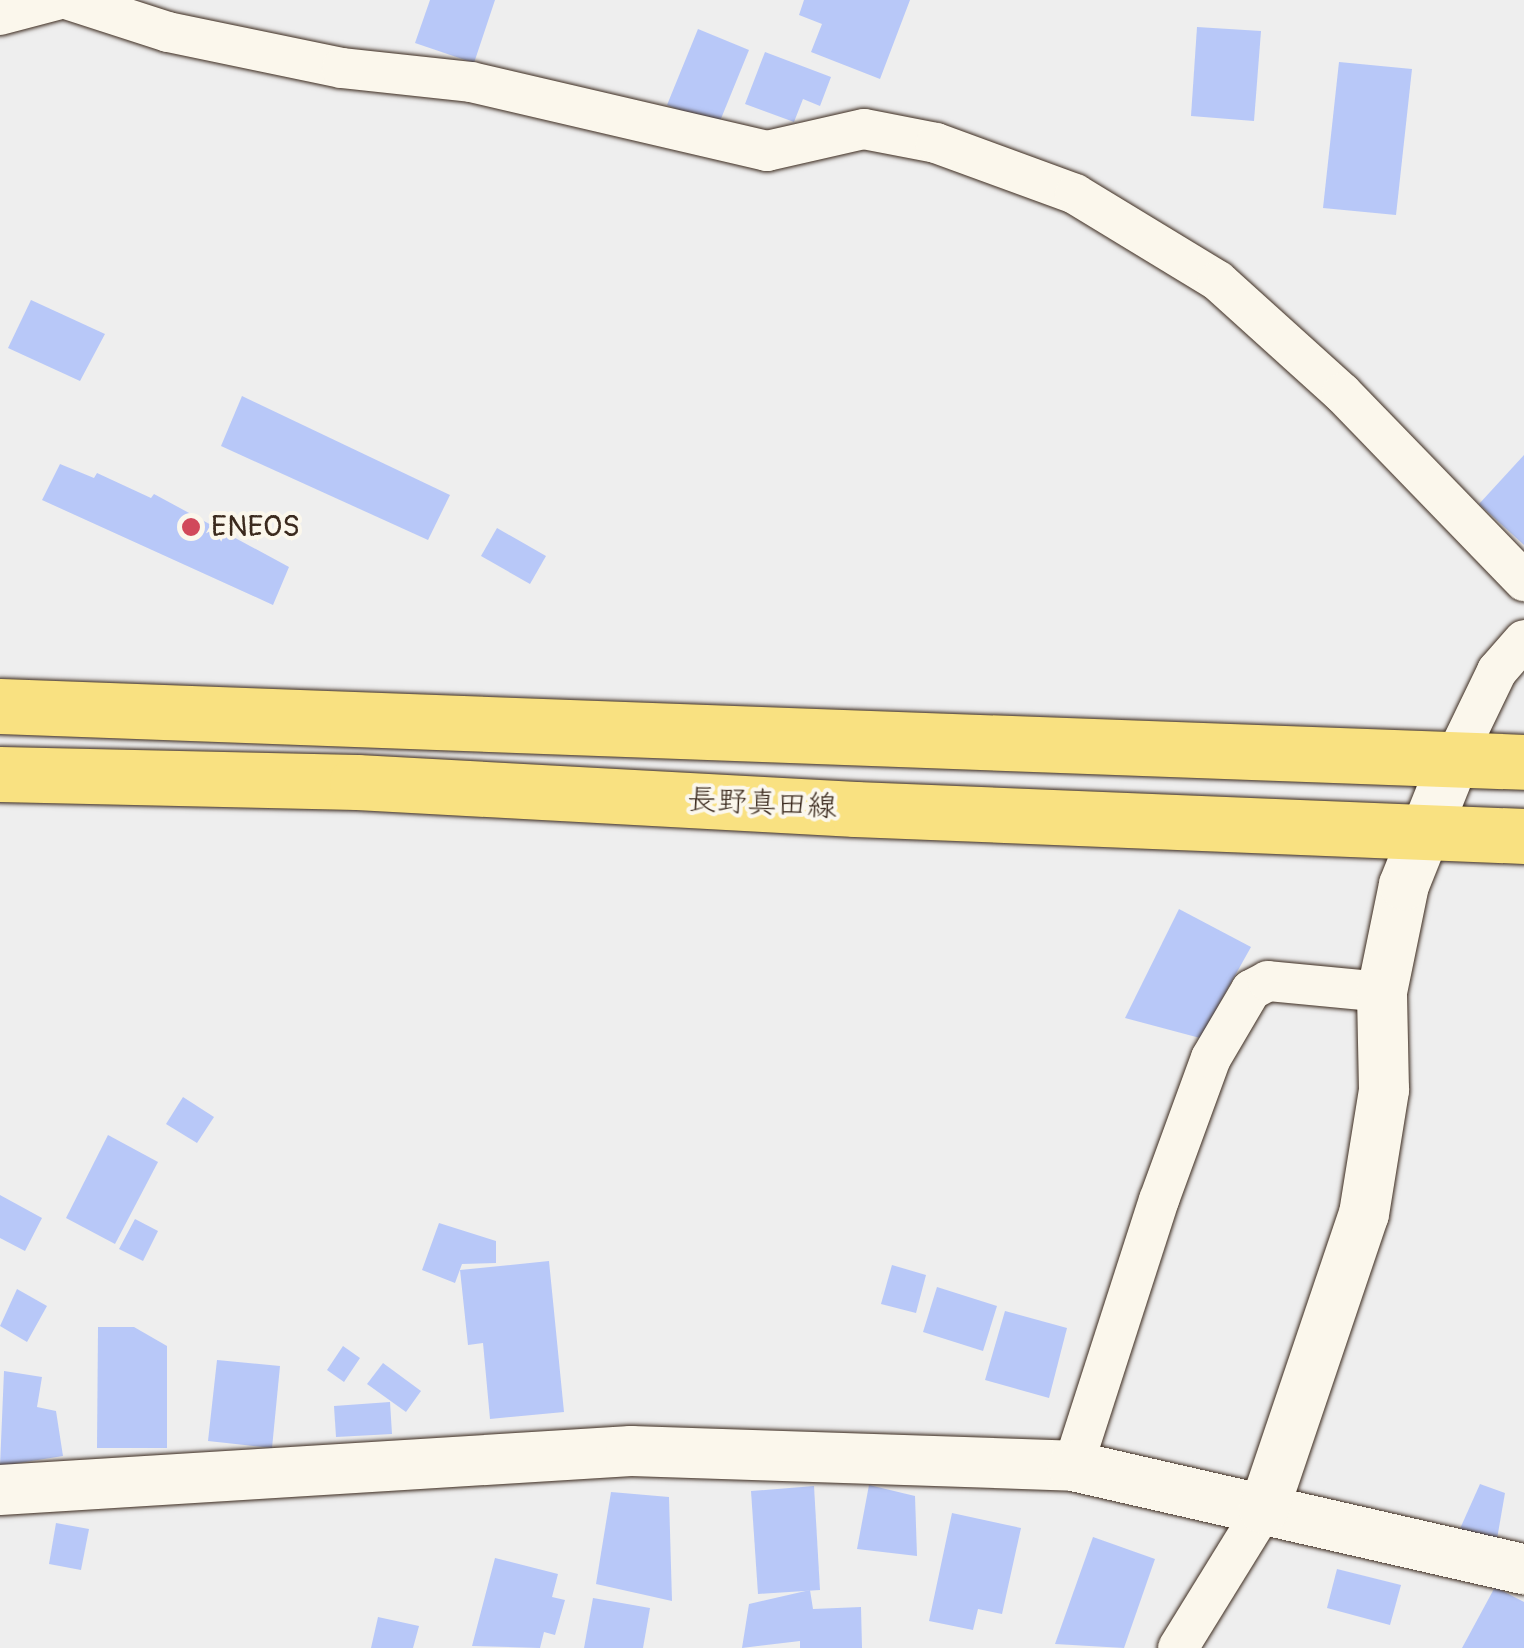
<!DOCTYPE html>
<html>
<head>
<meta charset="utf-8">
<style>
	body { margin:0 }
	#map { position:relative; width:1524px; height:1648px; overflow:hidden; background:#eee; font-family:Pangolin,"Klee One",sans-serif }
	div>[style] { position:absolute }
	.building>* { inset:0; background:#b8c8f8 }
	.roads { filter:drop-shadow(0 0 2px #3b2a1e) drop-shadow(0 0 2px #3b2a1e) }
	.minor>* { height:40px; margin:-20px; padding:0 20px; transform-origin:20px; border-radius:20px; background:#fbf7ec }
	.tertiary>* { height:50px; margin:-25px; padding:0 25px; transform-origin:25px; border-radius:25px; background:#fbf7ec }
	.primary>* { height:55px; margin:-27.5px; padding:0 27.5px; transform-origin:27.5px; border-radius:27.5px; background:#f9e181 }
	.dots>* { width:28px; height:28px; translate:-50% -50%; box-sizing:border-box; border:5px solid #fbf7ec; border-radius:50% }
	span { translate:-50% -50%; white-space:nowrap; text-align:center; line-height:1.15; -webkit-text-stroke:8px #fbf7ec; paint-order:stroke }
	.poi-label { font-size:30px; color:#3b2a1e }
	.left { translate:0 -50%; text-align:left }
	.street-label { font-size:30px; color:#3b2a1e }
</style>
</head>
<body>
<div id="map">
	<div class="building">
		<div style="clip-path:polygon(430px 0,495px 0,474px 63px,415px 43px)"></div>
		<div style="clip-path:polygon(804px 0,910px 0,880px 79px,811px 52px,822px 24px,799px 15px)"></div>
		<div style="clip-path:polygon(1197px 27px,1261px 31px,1254px 121px,1191px 116px)"></div>
		<div style="clip-path:polygon(698px 29px,749px 50px,718px 126px,667px 105px)"></div>
		<div style="clip-path:polygon(765px 52px,831px 77px,820px 106px,803px 99px,794px 122px,745px 104px)"></div>
		<div style="clip-path:polygon(1339px 62px,1412px 69px,1396px 215px,1323px 208px)"></div>
		<div style="clip-path:polygon(31px 300px,105px 334px,80px 381px,8px 348px)"></div>
		<div style="clip-path:polygon(242px 396px,450px 495px,428px 540px,221px 446px)"></div>
		<div style="clip-path:polygon(1524px 455px,1524px 545px,1479px 504px)"></div>
		<div style="clip-path:polygon(60px 464px,94px 478px,97px 473px,151px 498px,154px 494px,289px 567px,273px 605px,42px 500px)"></div>
		<div style="clip-path:polygon(497px 528px,546px 556px,530px 584px,481px 556px)"></div>
		<div style="clip-path:polygon(1179px 909px,1251px 947px,1200px 1038px,1125px 1018px)"></div>
		<div style="clip-path:polygon(183px 1097px,214px 1117px,197px 1143px,166px 1124px)"></div>
		<div style="clip-path:polygon(108px 1135px,158px 1162px,115px 1244px,66px 1218px)"></div>
		<div style="clip-path:polygon(0 1195px,42px 1218px,25px 1251px,0 1238px)"></div>
		<div style="clip-path:polygon(135px 1219px,158px 1231px,143px 1261px,119px 1249px)"></div>
		<div style="clip-path:polygon(439px 1223px,496px 1241px,496px 1263px,462px 1264px,455px 1283px,422px 1270px)"></div>
		<div style="clip-path:polygon(549px 1261px,564px 1412px,490px 1419px,483px 1343px,468px 1345px,460px 1270px)"></div>
		<div style="clip-path:polygon(892px 1265px,926px 1275px,916px 1313px,881px 1304px)"></div>
		<div style="clip-path:polygon(937px 1287px,997px 1306px,983px 1351px,923px 1332px)"></div>
		<div style="clip-path:polygon(17px 1289px,47px 1306px,27px 1342px,0 1326px)"></div>
		<div style="clip-path:polygon(1005px 1311px,1067px 1328px,1049px 1398px,985px 1380px)"></div>
		<div style="clip-path:polygon(98px 1327px,134px 1327px,167px 1346px,167px 1448px,97px 1448px)"></div>
		<div style="clip-path:polygon(343px 1346px,360px 1358px,344px 1382px,327px 1370px)"></div>
		<div style="clip-path:polygon(217px 1360px,280px 1366px,272px 1448px,208px 1441px)"></div>
		<div style="clip-path:polygon(383px 1363px,421px 1391px,406px 1412px,367px 1384px)"></div>
		<div style="clip-path:polygon(4px 1371px,42px 1377px,37px 1407px,56px 1411px,63px 1456px,0 1466px)"></div>
		<div style="clip-path:polygon(390px 1402px,392px 1434px,336px 1437px,334px 1406px)"></div>
		<div style="clip-path:polygon(1480px 1484px,1505px 1493px,1497px 1539px,1459px 1531px)"></div>
		<div style="clip-path:polygon(869px 1485px,915px 1496px,917px 1556px,857px 1549px)"></div>
		<div style="clip-path:polygon(814px 1486px,820px 1590px,758px 1594px,751px 1491px)"></div>
		<div style="clip-path:polygon(611px 1492px,669px 1497px,672px 1601px,596px 1584px)"></div>
		<div style="clip-path:polygon(952px 1513px,1021px 1528px,1002px 1614px,978px 1609px,973px 1630px,929px 1621px)"></div>
		<div style="clip-path:polygon(56px 1523px,89px 1529px,81px 1570px,49px 1564px)"></div>
		<div style="clip-path:polygon(1093px 1537px,1155px 1559px,1124px 1648px,1055px 1644px)"></div>
		<div style="clip-path:polygon(495px 1558px,558px 1574px,552px 1597px,565px 1600px,555px 1635px,544px 1632px,540px 1648px,472px 1646px)"></div>
		<div style="clip-path:polygon(1337px 1569px,1401px 1585px,1390px 1625px,1327px 1608px)"></div>
		<div style="clip-path:polygon(1495px 1587px,1524px 1602px,1524px 1648px,1462px 1648px)"></div>
		<div style="clip-path:polygon(810px 1590px,813px 1609px,861px 1607px,862px 1648px,800px 1648px,800px 1641px,742px 1648px,749px 1604px)"></div>
		<div style="clip-path:polygon(593px 1598px,650px 1608px,643px 1648px,584px 1648px)"></div>
		<div style="clip-path:polygon(378px 1617px,419px 1626px,413px 1648px,371px 1648px)"></div>
	</div>
	<div class="roads">
		<div class="minor">
			<div style="left:69px;top:0;width:104px;rotate:17.9deg"></div>
			<div style="left:168px;top:32px;width:178px;rotate:11.7deg"></div>
			<div style="left:342px;top:68px;width:130px;rotate:6.2deg"></div>
			<div style="left:471px;top:82px;width:304px;rotate:13.1deg"></div>
			<div style="left:767px;top:151px;width:99px;rotate:-12.8deg"></div>
			<div style="left:864px;top:129px;width:73px;rotate:11deg"></div>
			<div style="left:936px;top:143px;width:148px;rotate:20.1deg"></div>
			<div style="left:1075px;top:194px;width:167px;rotate:31.3deg"></div>
			<div style="left:1218px;top:281px;width:167px;rotate:42.1deg"></div>
			<div style="left:1342px;top:393px;width:262px;rotate:45.9deg"></div>
			<div style="left:0;top:15px;width:59px;rotate:-14.7deg"></div>
			<div style="left:1455px;top:758px;width:97px;rotate:-64.2deg"></div>
			<div style="left:1497px;top:671px;width:41px;rotate:-48.9deg"></div>
			<div style="left:1073px;top:1466px;width:280px;rotate:-72.1deg"></div>
			<div style="left:1159px;top:1200px;width:151px;rotate:-69.9deg"></div>
			<div style="left:1211px;top:1058px;width:79px;rotate:-59.5deg"></div>
			<div style="left:1251px;top:990px;width:19px;rotate:-28deg"></div>
			<div style="left:1268px;top:981px;width:115px;rotate:5.5deg"></div>
			<div style="left:1178px;top:1648px;width:163px;rotate:-58.3deg"></div>
		</div>
		<div class="tertiary">
			<div style="left:0;top:1490px;width:632px;rotate:-3.54deg"></div>
			<div style="left:631px;top:1451px;width:442px;rotate:1.9deg"></div>
			<div style="left:1073px;top:1466px;width:463px;rotate:12.9deg"></div>
			<div style="left:1264px;top:1509px;width:311px;rotate:-71.3deg"></div>
			<div style="left:1364px;top:1214px;width:126px;rotate:-80.8deg"></div>
			<div style="left:1384px;top:1090px;width:98px;rotate:-91.2deg"></div>
			<div style="left:1382px;top:992px;width:109px;rotate:-78.4deg"></div>
			<div style="left:1404px;top:885px;width:137px;rotate:-68.1deg"></div>
		</div>
		<div class="primary">
			<div style="left:0;top:706px;width:1525px;rotate:2.1deg"></div>
			<div style="left:0;top:774px;width:357px;rotate:1.3deg"></div>
			<div style="left:357px;top:782px;width:499px;rotate:3.1deg"></div>
			<div style="left:855px;top:809px;width:670px;rotate:2.31deg"></div>
		</div>
	</div>
	<div class="dots">
		<div style="left:191px;top:527px;background:#d1495b"></div>
	</div>
	<div class="poi-label">
		<span class="left" style="left:211px;top:527px">ENEOS</span>
	</div>
	<div class="street-label">
		<span style="left:762px;top:804px;rotate:3deg">長野真田線</span>
	</div>
</div>
</body>
</html>
